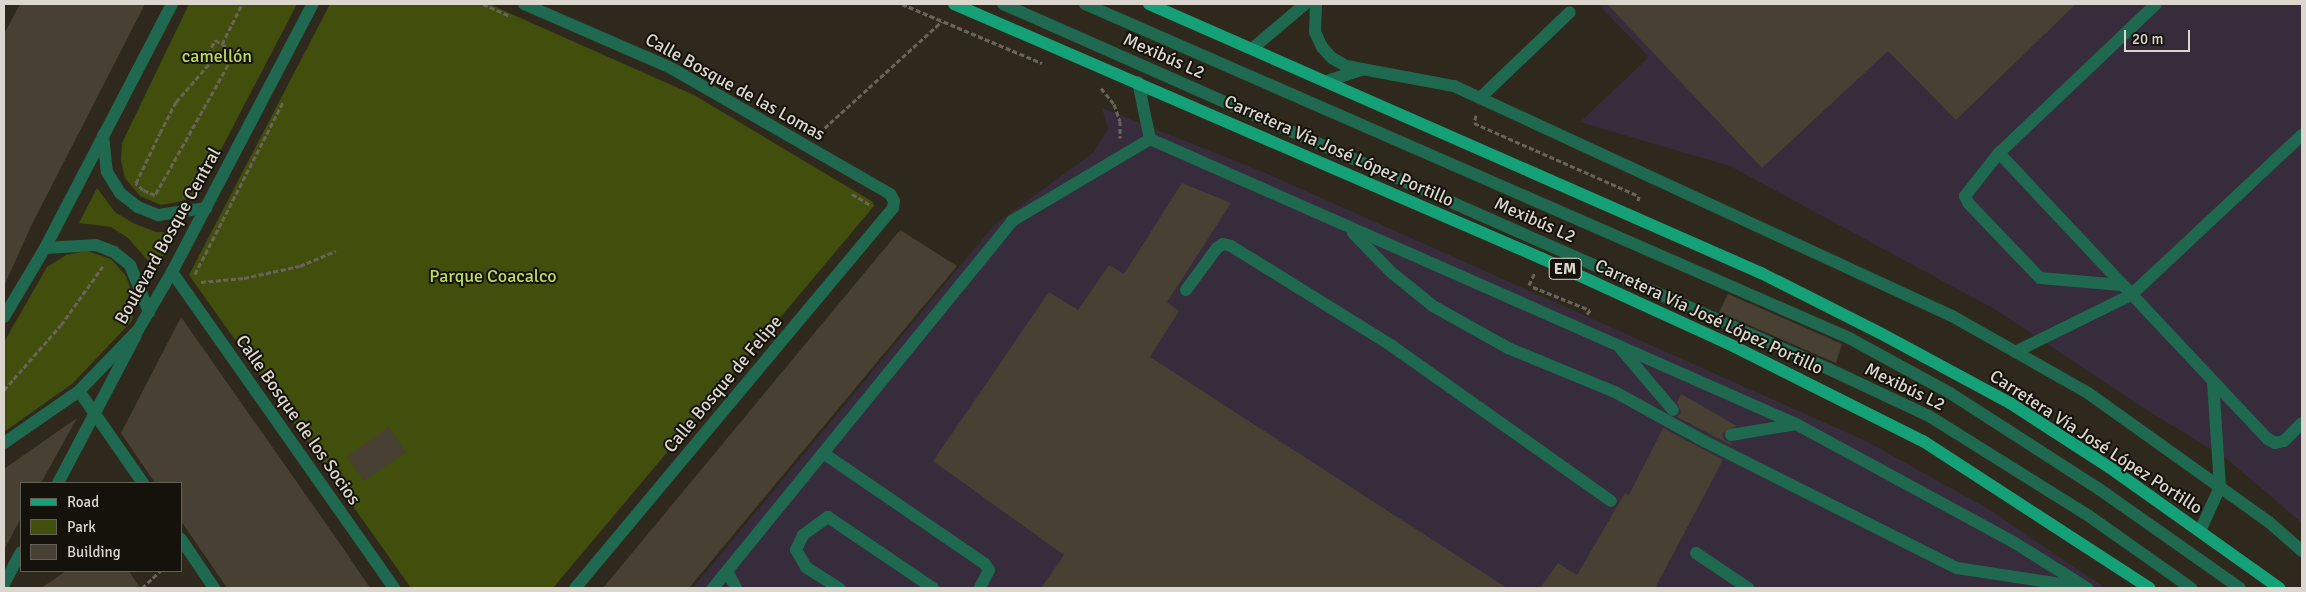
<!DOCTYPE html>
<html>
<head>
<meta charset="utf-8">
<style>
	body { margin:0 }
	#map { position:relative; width:2306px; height:592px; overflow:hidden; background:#2f291d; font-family:Signika,sans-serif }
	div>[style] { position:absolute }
	.commercial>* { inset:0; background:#372c3b }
	.green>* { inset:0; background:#414e0c }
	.building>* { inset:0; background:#474033 }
	.path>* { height:3px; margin-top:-1.5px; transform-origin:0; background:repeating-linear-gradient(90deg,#696359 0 5px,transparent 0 7.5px) }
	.service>* { height:12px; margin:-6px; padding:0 6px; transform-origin:6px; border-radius:6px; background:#1e694f }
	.minor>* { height:12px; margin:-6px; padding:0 6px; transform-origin:6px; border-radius:6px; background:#1e694f }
	.tertiary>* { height:12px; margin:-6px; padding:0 6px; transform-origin:6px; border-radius:6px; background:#1e694f }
	.primary>* { height:12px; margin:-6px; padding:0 6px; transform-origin:6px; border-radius:6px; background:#14a177 }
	span { translate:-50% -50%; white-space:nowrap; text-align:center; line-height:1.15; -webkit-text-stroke:4px #15120c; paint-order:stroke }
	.shield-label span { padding:1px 4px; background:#15120c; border:1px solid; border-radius:4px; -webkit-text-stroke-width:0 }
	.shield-label { font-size:16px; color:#dbd7cf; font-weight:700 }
	.park-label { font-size:18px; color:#bedc5c }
	.street-label { font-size:18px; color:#dbd7cf }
	.frame { position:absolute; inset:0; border:5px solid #dbd7cf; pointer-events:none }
	.legend { position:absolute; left:20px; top:482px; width:162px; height:90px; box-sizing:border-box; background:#15120c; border:1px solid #64615a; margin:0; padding:6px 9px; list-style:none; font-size:15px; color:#dbd7cf }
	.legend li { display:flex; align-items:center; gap:10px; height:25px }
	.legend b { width:25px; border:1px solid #64615a }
	.scale { position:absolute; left:2124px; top:30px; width:66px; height:22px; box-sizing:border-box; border:2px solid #dbd7cf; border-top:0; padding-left:6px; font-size:15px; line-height:18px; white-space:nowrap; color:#dbd7cf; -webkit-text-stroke:4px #15120c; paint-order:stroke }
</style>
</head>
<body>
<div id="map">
	<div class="commercial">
		<div style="clip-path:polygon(1598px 4px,2302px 4px,2302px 523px,2227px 459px,2145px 409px,1996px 310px,1730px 166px,1580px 122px,1649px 57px)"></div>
		<div style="clip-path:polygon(1102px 108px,1263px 172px,1866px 441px,1990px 510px,2105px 588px,693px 588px,994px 225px,1094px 152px,1108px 129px)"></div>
	</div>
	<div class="green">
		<div style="clip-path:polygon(189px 4px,297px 4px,200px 190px,183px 201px,161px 205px,140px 196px,125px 178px,121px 161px,122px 143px)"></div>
		<div style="clip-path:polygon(330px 4px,489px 4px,694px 95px,873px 202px,874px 206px,553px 588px,411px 588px,189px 275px)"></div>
		<div style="clip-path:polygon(97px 188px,115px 212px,133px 223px,156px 232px,175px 233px,156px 270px,128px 238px,111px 227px,79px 223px)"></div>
		<div style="clip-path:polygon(87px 251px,111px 259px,126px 276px,134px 298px,132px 321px,72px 384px,4px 432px,4px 342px,47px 267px,66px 255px)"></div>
	</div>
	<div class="building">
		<div style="clip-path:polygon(20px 4px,145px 4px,32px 224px,4px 286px,4px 34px)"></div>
		<div style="clip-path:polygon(1607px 4px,2076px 4px,1956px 120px,1888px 51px,1762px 168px)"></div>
		<div style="clip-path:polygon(1182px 183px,1231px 203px,1167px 302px,1179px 311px,1150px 357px,1507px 588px,1041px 588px,1064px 555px,933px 461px,1049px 292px,1078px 310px,1109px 265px,1124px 274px)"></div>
		<div style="clip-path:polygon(900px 230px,957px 266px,689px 588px,603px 588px)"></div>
		<div style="clip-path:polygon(1728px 294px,1842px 344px,1836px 363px,1719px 312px)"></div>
		<div style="clip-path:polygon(181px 317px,343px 548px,370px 588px,227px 588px,181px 521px,181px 483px,155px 483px,121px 433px)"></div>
		<div style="clip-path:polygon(1681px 394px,1737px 426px,1723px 433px,1724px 440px,1732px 443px,1731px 445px,1677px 417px,1681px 412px,1677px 402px)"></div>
		<div style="clip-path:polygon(77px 418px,41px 483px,21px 483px,21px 518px,4px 550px,4px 469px)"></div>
		<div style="clip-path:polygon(389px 427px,406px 452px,364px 481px,347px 456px)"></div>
		<div style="clip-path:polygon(1663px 428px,1723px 460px,1655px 588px,1540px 588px,1558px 563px,1577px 575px,1625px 493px,1629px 495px)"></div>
		<div style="clip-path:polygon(66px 571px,129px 571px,140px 588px,41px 588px)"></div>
	</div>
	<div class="path">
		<div style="left:483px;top:4px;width:30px;rotate:24deg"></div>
		<div style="left:902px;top:4px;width:152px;rotate:22.9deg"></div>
		<div style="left:215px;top:40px;width:22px;rotate:30deg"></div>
		<div style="left:234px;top:51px;width:15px;rotate:113deg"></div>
		<div style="left:228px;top:65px;width:149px;rotate:119.3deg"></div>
		<div style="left:155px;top:195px;width:13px;rotate:-157deg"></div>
		<div style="left:143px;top:190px;width:10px;rotate:-135deg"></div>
		<div style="left:136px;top:183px;width:55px;rotate:-64.4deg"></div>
		<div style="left:160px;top:133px;width:35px;rotate:-63deg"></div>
		<div style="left:176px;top:102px;width:50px;rotate:-49deg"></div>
		<div style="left:209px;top:64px;width:10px;rotate:-96deg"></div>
		<div style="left:208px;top:54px;width:16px;rotate:-63deg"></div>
		<div style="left:222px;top:44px;width:45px;rotate:-63.4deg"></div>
		<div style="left:1101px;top:88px;width:21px;rotate:51deg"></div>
		<div style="left:1114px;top:104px;width:18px;rotate:71deg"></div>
		<div style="left:1120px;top:121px;width:17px;rotate:90deg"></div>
		<div style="left:1476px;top:115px;width:8px;rotate:104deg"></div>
		<div style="left:1474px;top:123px;width:180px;rotate:23.9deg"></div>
		<div style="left:1639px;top:196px;width:5px;rotate:101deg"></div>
		<div style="left:819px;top:133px;width:166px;rotate:-42.3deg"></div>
		<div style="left:852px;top:194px;width:21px;rotate:31deg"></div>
		<div style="left:195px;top:274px;width:193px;rotate:-62.9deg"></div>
		<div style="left:201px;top:282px;width:43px;rotate:-5.3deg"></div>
		<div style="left:244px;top:278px;width:57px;rotate:-12.1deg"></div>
		<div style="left:300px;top:266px;width:39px;rotate:-23deg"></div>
		<div style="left:1529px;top:285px;width:14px;rotate:-65deg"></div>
		<div style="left:1533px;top:287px;width:61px;rotate:22deg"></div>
		<div style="left:1590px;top:310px;width:5px;rotate:127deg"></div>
		<div style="left:4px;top:390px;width:86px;rotate:-48.8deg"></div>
		<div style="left:61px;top:325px;width:72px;rotate:-54.6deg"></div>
		<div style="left:142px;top:588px;width:25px;rotate:-43deg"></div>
	</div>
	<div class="service">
		<div style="left:1003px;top:4px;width:903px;rotate:23.84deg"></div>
		<div style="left:1829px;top:369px;width:110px;rotate:25.2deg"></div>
		<div style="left:1929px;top:416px;width:189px;rotate:32deg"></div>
		<div style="left:2089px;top:516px;width:125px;rotate:35.2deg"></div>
		<div style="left:1085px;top:4px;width:834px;rotate:23.61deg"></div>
		<div style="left:1849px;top:338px;width:115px;rotate:28.6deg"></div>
		<div style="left:1950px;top:393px;width:177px;rotate:32.8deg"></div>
		<div style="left:2099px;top:489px;width:172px;rotate:35.1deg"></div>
		<div style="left:1316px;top:4px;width:28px;rotate:92deg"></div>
		<div style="left:1315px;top:32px;width:17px;rotate:65deg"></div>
		<div style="left:1322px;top:47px;width:15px;rotate:48deg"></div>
		<div style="left:1332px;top:58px;width:16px;rotate:30deg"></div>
		<div style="left:1346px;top:66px;width:110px;rotate:10.5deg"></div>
		<div style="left:1454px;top:86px;width:549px;rotate:24.79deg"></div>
		<div style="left:1952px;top:316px;width:156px;rotate:29.5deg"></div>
		<div style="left:2088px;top:393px;width:224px;rotate:35.5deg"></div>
		<div style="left:2270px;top:523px;width:43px;rotate:41.2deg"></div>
		<div style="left:1253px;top:48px;width:68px;rotate:-40.2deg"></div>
		<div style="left:1327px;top:81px;width:35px;rotate:-18deg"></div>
		<div style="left:1138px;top:82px;width:58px;rotate:78.1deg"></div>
		<div style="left:1150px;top:139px;width:706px;rotate:23.81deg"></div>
		<div style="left:1796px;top:424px;width:249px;rotate:28.5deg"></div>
		<div style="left:2015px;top:543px;width:85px;rotate:32deg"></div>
		<div style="left:1480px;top:98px;width:124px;rotate:-43.7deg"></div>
		<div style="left:1999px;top:153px;width:393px;rotate:46.8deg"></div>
		<div style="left:2268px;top:439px;width:8px;rotate:30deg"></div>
		<div style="left:2275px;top:443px;width:9px;rotate:-13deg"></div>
		<div style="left:2284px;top:441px;width:25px;rotate:-45deg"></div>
		<div style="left:1353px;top:233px;width:54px;rotate:45.7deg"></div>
		<div style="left:1391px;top:272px;width:54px;rotate:39deg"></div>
		<div style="left:1433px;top:306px;width:86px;rotate:29.2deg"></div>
		<div style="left:1508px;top:348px;width:116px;rotate:22.4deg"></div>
		<div style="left:1615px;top:392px;width:102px;rotate:28.8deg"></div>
		<div style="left:1704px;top:441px;width:283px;rotate:26.7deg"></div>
		<div style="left:1957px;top:568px;width:125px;rotate:8.7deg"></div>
		<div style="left:2121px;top:285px;width:81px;rotate:-175.1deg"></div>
		<div style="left:2040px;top:278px;width:103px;rotate:-133.8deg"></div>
		<div style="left:1969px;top:204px;width:9px;rotate:-117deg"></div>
		<div style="left:1965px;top:196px;width:55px;rotate:-51.7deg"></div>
		<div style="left:1999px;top:153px;width:216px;rotate:-43.5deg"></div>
		<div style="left:1186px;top:290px;width:52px;rotate:-53.6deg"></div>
		<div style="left:1217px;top:248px;width:7px;rotate:-34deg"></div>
		<div style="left:1223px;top:244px;width:8px;rotate:14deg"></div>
		<div style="left:1231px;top:246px;width:190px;rotate:31.8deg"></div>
		<div style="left:1392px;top:346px;width:268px;rotate:35.3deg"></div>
		<div style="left:1621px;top:349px;width:80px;rotate:49.6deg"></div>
		<div style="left:2015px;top:352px;width:129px;rotate:-26.2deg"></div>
		<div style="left:2131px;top:295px;width:234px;rotate:-43.1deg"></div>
		<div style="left:1731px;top:435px;width:66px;rotate:-9.6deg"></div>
		<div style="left:823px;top:453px;width:196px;rotate:34.4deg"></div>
		<div style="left:985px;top:564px;width:7px;rotate:56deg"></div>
		<div style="left:989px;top:570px;width:20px;rotate:117deg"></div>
		<div style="left:2200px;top:531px;width:48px;rotate:-65.6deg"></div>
		<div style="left:2220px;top:487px;width:105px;rotate:-93.8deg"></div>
		<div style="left:1696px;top:553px;width:63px;rotate:33.9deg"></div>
		<div style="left:727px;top:571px;width:19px;rotate:62deg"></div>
		<div style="left:713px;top:588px;width:473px;rotate:-50.8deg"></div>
		<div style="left:1012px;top:221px;width:161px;rotate:-30.7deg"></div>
		<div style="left:839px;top:588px;width:39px;rotate:-148deg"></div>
		<div style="left:806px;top:567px;width:20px;rotate:-120deg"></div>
		<div style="left:796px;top:550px;width:17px;rotate:-65deg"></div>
		<div style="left:803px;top:535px;width:31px;rotate:-36deg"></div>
		<div style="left:828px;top:517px;width:127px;rotate:34.1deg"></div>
	</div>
	<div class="minor">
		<div style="left:524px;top:4px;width:160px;rotate:23.5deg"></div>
		<div style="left:671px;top:68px;width:253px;rotate:29.9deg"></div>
		<div style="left:890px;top:194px;width:8px;rotate:60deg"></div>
		<div style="left:894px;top:201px;width:7px;rotate:98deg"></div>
		<div style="left:893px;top:208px;width:496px;rotate:129.9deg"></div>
		<div style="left:172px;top:272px;width:386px;rotate:54.9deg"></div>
		<div style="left:79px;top:391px;width:112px;rotate:55.2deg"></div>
		<div style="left:58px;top:483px;width:167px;rotate:-62.2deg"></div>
		<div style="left:181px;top:539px;width:59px;rotate:56deg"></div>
		<div style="left:4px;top:584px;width:36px;rotate:-62deg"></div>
	</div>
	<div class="tertiary">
		<div style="left:103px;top:135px;width:37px;rotate:84deg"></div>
		<div style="left:107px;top:172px;width:25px;rotate:58deg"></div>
		<div style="left:120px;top:193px;width:23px;rotate:38deg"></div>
		<div style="left:138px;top:207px;width:22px;rotate:22deg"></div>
		<div style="left:158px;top:215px;width:49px;rotate:-8.3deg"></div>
		<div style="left:45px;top:248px;width:51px;rotate:-3.4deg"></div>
		<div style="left:96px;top:245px;width:19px;rotate:21deg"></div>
		<div style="left:114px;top:252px;width:21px;rotate:39deg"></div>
		<div style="left:130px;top:265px;width:51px;rotate:68deg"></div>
		<div style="left:4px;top:317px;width:80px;rotate:-59.3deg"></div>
		<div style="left:45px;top:248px;width:275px;rotate:-62.5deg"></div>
		<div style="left:4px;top:443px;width:91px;rotate:-34.7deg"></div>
		<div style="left:79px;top:391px;width:85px;rotate:-46deg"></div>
		<div style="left:138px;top:330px;width:67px;rotate:-59.6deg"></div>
		<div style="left:172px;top:272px;width:303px;rotate:-62.3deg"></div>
	</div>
	<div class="primary">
		<div style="left:954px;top:4px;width:640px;rotate:23.4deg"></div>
		<div style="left:1541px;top:258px;width:213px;rotate:24.6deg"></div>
		<div style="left:1735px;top:347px;width:210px;rotate:26.6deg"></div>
		<div style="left:1923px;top:441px;width:270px;rotate:33deg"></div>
		<div style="left:1149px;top:4px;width:669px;rotate:23.73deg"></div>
		<div style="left:1761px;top:273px;width:133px;rotate:26.8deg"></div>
		<div style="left:1880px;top:333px;width:148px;rotate:28.3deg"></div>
		<div style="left:2010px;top:403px;width:118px;rotate:32.9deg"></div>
		<div style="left:2109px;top:467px;width:209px;rotate:35.4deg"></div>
	</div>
	<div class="shield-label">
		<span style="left:1565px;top:269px">EM</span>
	</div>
	<div class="park-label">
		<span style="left:217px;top:56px">camellón</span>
		<span style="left:493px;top:276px">Parque Coacalco</span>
	</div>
	<div class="street-label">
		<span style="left:1164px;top:56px;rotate:24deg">Mexibús L2</span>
		<span style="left:735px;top:87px;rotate:29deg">Calle Bosque de las Lomas</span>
		<span style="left:1339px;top:151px;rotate:24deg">Carretera Vía José López Portillo</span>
		<span style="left:1535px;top:220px;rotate:24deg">Mexibús L2</span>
		<span style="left:168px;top:236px;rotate:-61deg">Boulevard Bosque Central</span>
		<span style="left:1709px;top:317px;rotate:25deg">Carretera Vía José López Portillo</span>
		<span style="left:723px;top:384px;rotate:-50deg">Calle Bosque de Felipe</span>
		<span style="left:1905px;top:387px;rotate:26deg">Mexibús L2</span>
		<span style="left:298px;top:420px;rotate:55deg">Calle Bosque de los Socios</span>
		<span style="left:2096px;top:442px;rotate:33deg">Carretera Vía José López Portillo</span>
	</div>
	<div class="frame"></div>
	<ul class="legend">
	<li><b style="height:6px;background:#14a177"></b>Road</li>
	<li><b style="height:14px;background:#414e0c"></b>Park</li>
	<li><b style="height:14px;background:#474033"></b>Building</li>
	</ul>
	<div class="scale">20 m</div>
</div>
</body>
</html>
